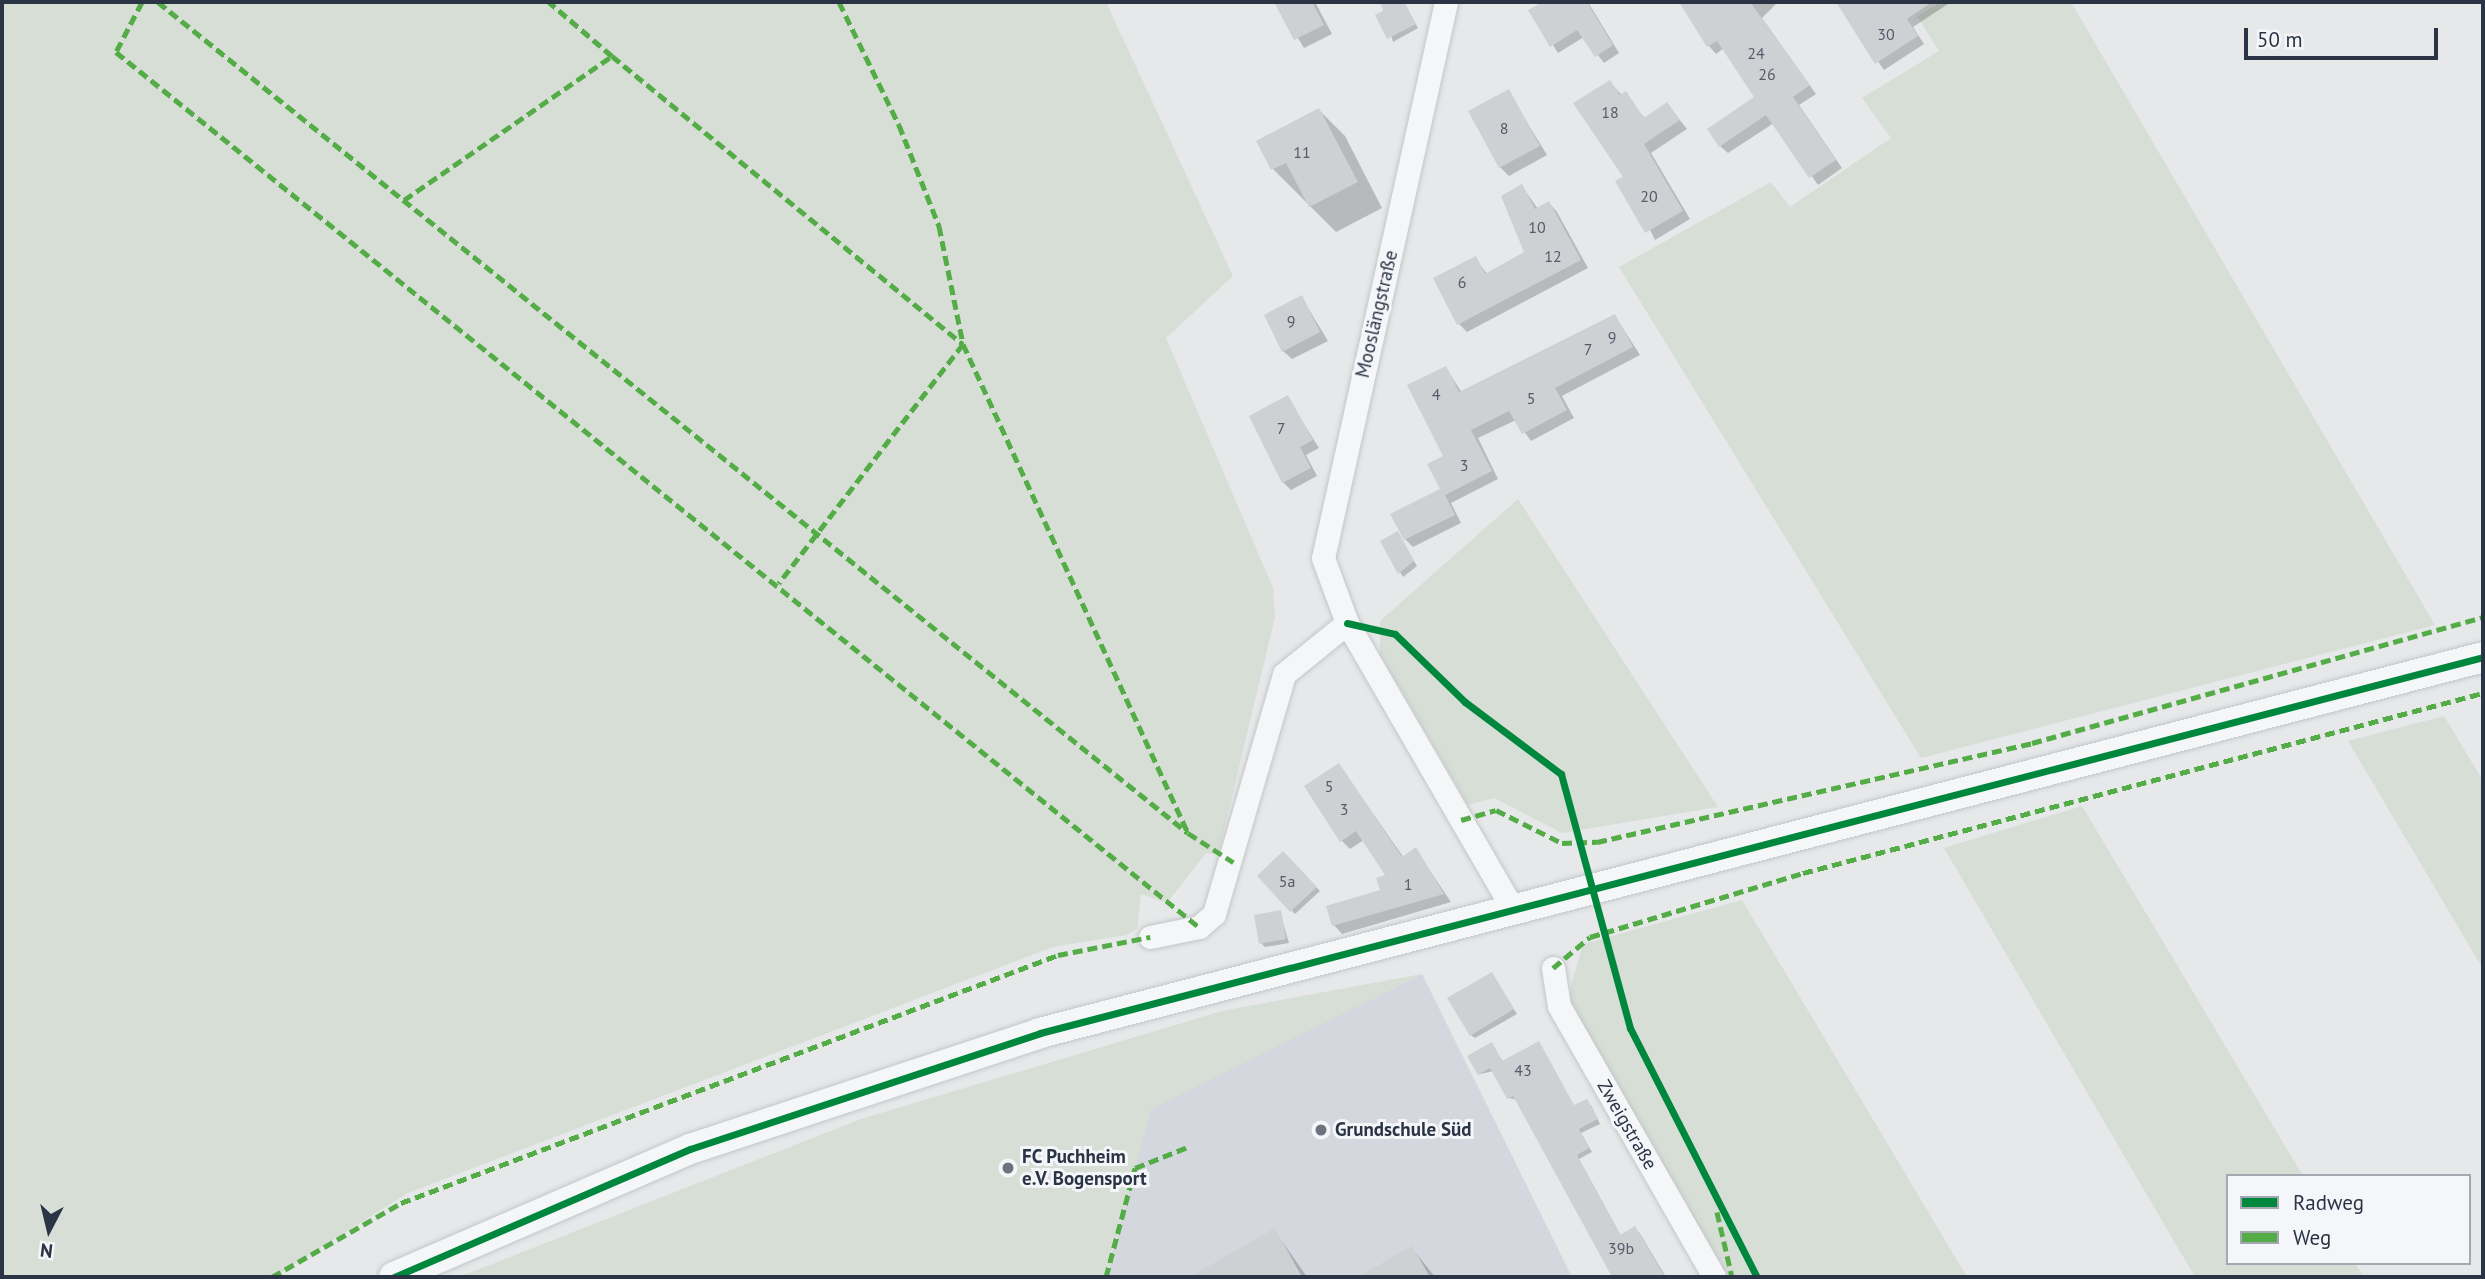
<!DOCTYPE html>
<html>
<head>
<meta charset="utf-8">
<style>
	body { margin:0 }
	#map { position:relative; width:2485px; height:1279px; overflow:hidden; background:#e6e8ea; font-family:"PT Sans",sans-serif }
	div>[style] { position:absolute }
	.built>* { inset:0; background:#d4d7dd }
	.green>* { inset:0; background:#d6ded6 }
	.shadow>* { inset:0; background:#0003 }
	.building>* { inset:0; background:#ced0d3 }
	.roads { filter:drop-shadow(0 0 2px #c4c6c8) drop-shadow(0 0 2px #c4c6c8) }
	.minor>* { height:23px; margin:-11.5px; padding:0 11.5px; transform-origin:11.5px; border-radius:11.5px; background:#f5f6f7 }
	.tertiary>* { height:30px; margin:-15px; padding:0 15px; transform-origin:15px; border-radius:15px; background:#f5f6f7 }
	.quiet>* { height:5px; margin-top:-2.5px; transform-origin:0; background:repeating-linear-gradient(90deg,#54ac47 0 10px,transparent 0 15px) }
	.cycleway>* { height:7px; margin:-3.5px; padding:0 3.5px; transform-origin:3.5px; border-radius:3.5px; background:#00873e }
	.dots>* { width:19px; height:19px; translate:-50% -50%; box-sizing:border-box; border:4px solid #f4f6f9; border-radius:50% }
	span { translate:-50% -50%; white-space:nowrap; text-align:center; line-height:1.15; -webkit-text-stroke:6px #f4f6f9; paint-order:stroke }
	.number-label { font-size:16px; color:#545c69 }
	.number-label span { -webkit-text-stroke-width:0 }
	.street-label { font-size:19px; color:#2b3445 }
	.poi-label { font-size:19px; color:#2b3445; font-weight:700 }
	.left { translate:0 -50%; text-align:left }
	.frame { position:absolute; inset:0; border:4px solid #2b3445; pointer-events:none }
	.legend { position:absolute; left:2226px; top:1174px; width:245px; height:91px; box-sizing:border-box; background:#f4f6f9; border:2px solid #a4a8b1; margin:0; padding:9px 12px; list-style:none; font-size:21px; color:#2b3445 }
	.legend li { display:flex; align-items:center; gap:14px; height:35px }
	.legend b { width:35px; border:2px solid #a4a8b1 }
	.north { position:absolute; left:14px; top:1195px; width:70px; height:70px; -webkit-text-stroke:5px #f4f6f9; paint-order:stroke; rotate:187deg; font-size:19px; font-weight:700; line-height:28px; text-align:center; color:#2b3445 }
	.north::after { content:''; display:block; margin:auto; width:24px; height:32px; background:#2b3445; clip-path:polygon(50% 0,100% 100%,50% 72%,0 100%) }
	.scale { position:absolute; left:2244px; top:28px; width:194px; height:32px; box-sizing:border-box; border:4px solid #2b3445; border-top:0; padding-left:9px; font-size:21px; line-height:24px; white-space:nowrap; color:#2b3445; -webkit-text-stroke:5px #f4f6f9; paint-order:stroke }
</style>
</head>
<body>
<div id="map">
	<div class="built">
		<div style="clip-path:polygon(1422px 974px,1572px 1277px,1107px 1277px,1150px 1109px)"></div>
	</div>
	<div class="green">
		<div style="clip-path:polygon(2px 2px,1106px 2px,1233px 276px,1166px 338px,1273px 588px,1275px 617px,1218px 855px,1206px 853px,1167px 903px,1141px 894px,1137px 929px,1126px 935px,1053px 947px,408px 1193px,274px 1277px,2px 1277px)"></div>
		<div style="clip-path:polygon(1941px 2px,2071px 2px,2435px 625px,1921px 758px,1619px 267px,1771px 182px,1790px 207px,1891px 138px,1862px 98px,1939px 51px,1917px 16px)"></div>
		<div style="clip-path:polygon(1518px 499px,1718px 807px,1562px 833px,1494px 798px,1468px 805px,1380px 654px,1380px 621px)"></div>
		<div style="clip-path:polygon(2444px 716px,2483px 781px,2483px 969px,2348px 741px)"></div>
		<div style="clip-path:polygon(2082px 806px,2303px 1176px,2228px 1176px,2228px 1263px,2355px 1263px,2364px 1277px,2195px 1277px,1944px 848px)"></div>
		<div style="clip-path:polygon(1742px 900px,1967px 1277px,1707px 1277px,1566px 1004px,1583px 944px)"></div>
		<div style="clip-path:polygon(1422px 974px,1151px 1109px,1107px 1277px,459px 1277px,861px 1119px,1222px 1011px)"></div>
	</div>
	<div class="shadow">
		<div style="clip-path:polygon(1276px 2px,1315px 2px,1332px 34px,1304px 48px)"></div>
		<div style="clip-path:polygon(1381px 2px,1404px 5px,1418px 28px,1393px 42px)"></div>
		<div style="clip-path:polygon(1547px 2px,1588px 2px,1619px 53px,1604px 63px,1584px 37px,1558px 53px,1531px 11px)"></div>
		<div style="clip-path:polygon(1681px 2px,1778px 2px,1762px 18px,1816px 94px,1799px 105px,1842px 168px,1818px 185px,1774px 123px,1728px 153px,1720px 146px,1757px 98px,1724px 48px,1716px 54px,1709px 46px)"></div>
		<div style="clip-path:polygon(1836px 2px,1869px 2px,1881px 21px,1885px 2px,1951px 2px,1913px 27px,1924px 44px,1884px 70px)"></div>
		<div style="clip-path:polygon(1609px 82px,1646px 119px,1667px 104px,1687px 129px,1651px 153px,1690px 219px,1655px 240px,1625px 178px)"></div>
		<div style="clip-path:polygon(1508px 91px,1547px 155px,1509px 176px,1500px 167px)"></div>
		<div style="clip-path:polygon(1319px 110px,1345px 136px,1382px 208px,1336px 232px,1273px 169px)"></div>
		<div style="clip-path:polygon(1522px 186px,1538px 209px,1549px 203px,1557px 212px,1588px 268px,1467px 332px,1459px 324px,1475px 258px,1487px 274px,1526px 253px)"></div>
		<div style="clip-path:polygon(1302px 298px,1328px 341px,1292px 359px,1283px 351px)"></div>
		<div style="clip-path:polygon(1615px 316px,1640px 355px,1562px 396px,1574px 418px,1531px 441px,1516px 420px,1478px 438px,1498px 479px,1451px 503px,1461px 523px,1413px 547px,1405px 539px,1442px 489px,1446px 368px,1462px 393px)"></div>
		<div style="clip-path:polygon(1287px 397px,1319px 448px,1306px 455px,1317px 476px,1291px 490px,1283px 482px)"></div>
		<div style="clip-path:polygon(1398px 534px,1417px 566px,1403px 577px,1383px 542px)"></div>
		<div style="clip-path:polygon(1339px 765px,1404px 858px,1416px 850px,1451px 902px,1342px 934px,1334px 925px,1382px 892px,1388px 876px,1364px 840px,1350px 849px,1342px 841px,1306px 787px)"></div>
		<div style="clip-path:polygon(1283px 853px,1320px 891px,1295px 914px,1259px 876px)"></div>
		<div style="clip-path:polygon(1280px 912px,1289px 943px,1265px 947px,1261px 943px)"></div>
		<div style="clip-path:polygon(1492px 974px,1517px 1014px,1475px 1038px,1471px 1035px)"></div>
		<div style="clip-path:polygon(1492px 1044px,1503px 1062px,1575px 1107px,1591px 1105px,1600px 1124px,1581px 1133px,1592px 1152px,1579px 1159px,1621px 1236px,1639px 1232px,1666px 1277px,1641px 1277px,1636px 1269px,1613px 1276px,1517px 1100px,1509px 1098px,1494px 1071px,1480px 1074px)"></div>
		<div style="clip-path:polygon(1275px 1231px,1307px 1277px,1194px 1277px)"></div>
		<div style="clip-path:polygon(1412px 1248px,1435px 1277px,1361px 1277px)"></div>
	</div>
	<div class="building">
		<div style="clip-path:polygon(1274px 2px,1312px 2px,1324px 25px,1294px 40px)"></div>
		<div style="clip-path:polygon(1379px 2px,1405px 3px,1416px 24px,1387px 39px,1375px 15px,1384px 10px)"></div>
		<div style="clip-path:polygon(1543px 2px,1587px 2px,1613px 45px,1595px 57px,1577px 30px,1550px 47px,1528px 10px)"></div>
		<div style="clip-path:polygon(1679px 2px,1750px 2px,1810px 85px,1793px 97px,1836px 160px,1809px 178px,1766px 115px,1719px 147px,1707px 129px,1754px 97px,1717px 41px,1707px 47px)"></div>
		<div style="clip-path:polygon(1836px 2px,1932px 2px,1907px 19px,1918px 36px,1875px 64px)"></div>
		<div style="clip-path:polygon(1610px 80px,1620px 95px,1626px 91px,1644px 118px,1667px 102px,1680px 120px,1644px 144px,1683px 211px,1645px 233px,1615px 181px,1623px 177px,1573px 103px)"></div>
		<div style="clip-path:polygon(1509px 89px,1540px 146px,1499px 168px,1468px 111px)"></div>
		<div style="clip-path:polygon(1319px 108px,1358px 182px,1309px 207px,1286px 163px,1271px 170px,1256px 141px)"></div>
		<div style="clip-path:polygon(1522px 184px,1535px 209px,1549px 201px,1581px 260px,1457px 325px,1433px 278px,1476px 256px,1485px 274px,1524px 252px,1501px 196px)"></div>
		<div style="clip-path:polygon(1302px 295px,1320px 332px,1282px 352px,1264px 315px)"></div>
		<div style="clip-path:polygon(1615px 314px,1633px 347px,1555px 388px,1567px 410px,1522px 434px,1509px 411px,1471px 430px,1492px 471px,1445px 495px,1455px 515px,1404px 540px,1390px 514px,1440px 489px,1427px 464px,1443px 456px,1407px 385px,1446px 366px,1459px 392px)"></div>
		<div style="clip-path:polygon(1288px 395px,1313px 440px,1300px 447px,1311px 468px,1282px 483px,1249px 416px)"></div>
		<div style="clip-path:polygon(1398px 531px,1414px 561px,1398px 574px,1380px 541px)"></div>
		<div style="clip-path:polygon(1339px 763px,1402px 857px,1416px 847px,1444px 894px,1332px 926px,1326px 906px,1380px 890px,1376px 878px,1385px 875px,1356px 831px,1340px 842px,1304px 786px)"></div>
		<div style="clip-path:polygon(1283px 851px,1317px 887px,1290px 912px,1257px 876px)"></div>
		<div style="clip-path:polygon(1281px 910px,1286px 939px,1259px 944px,1254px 915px)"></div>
		<div style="clip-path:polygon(1492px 972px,1514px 1009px,1470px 1036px,1447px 998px)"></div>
		<div style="clip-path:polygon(1539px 1041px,1574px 1105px,1587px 1099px,1598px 1119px,1579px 1129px,1589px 1148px,1577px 1155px,1620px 1235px,1635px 1226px,1665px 1277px,1612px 1277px,1513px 1096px,1507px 1099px,1490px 1068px,1478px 1075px,1467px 1056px,1492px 1042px,1502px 1061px,1491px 1067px)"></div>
		<div style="clip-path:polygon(1275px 1228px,1302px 1277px,1190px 1277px)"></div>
		<div style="clip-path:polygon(1412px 1246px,1430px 1277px,1358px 1277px)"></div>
	</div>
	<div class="roads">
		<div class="minor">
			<div style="left:1446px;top:2px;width:569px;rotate:102.47deg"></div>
			<div style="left:1323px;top:558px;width:69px;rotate:69.7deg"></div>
			<div style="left:1347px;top:623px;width:331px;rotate:59.9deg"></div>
			<div style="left:1150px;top:937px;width:50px;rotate:-11.5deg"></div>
			<div style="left:1199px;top:927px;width:20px;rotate:-41deg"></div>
			<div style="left:1214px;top:914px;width:250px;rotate:-73.7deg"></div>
			<div style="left:1284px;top:674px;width:81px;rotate:-39deg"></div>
			<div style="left:1553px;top:968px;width:38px;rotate:81deg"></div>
			<div style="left:1559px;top:1006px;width:312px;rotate:60.2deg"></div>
		</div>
		<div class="tertiary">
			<div style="left:394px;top:1277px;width:322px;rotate:-23.4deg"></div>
			<div style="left:690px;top:1149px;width:369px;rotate:-18.3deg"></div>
			<div style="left:1040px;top:1033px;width:1491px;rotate:-14.6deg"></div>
		</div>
	</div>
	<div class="quiet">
		<div style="left:142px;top:2px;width:56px;rotate:117.5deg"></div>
		<div style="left:116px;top:52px;width:1392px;rotate:38.94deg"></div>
		<div style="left:158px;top:2px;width:1323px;rotate:38.9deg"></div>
		<div style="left:839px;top:2px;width:137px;rotate:64deg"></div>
		<div style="left:899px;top:125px;width:109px;rotate:68.4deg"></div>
		<div style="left:939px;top:226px;width:120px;rotate:78.5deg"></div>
		<div style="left:963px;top:344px;width:538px;rotate:65.29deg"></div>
		<div style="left:1188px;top:833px;width:54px;rotate:32.8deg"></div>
		<div style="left:612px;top:56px;width:454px;rotate:39.4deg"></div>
		<div style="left:963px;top:344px;width:302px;rotate:127.6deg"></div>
		<div style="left:404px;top:200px;width:253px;rotate:-34.7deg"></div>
		<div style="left:612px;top:56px;width:83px;rotate:-139.4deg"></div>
		<div style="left:1461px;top:820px;width:36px;rotate:-16deg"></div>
		<div style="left:1496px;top:810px;width:74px;rotate:26.6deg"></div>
		<div style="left:1562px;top:843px;width:35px;rotate:-2deg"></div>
		<div style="left:1597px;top:842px;width:446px;rotate:-12.8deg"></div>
		<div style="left:2032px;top:743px;width:468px;rotate:-15.6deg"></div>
		<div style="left:1553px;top:968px;width:48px;rotate:-40deg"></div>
		<div style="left:1590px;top:937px;width:222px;rotate:-16.7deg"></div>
		<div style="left:1803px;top:873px;width:703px;rotate:-14.83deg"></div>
		<div style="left:1717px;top:1212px;width:67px;rotate:77deg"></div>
		<div style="left:272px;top:1277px;width:149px;rotate:-29.8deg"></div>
		<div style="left:401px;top:1203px;width:702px;rotate:-20.68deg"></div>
		<div style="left:1058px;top:955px;width:94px;rotate:-11.1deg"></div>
		<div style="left:1106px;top:1277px;width:113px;rotate:-75.1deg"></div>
		<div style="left:1135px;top:1168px;width:59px;rotate:-21.8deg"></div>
	</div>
	<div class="cycleway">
		<div style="left:1347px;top:623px;width:49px;rotate:12.9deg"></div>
		<div style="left:1395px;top:634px;width:98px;rotate:44.2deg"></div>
		<div style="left:1465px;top:702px;width:120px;rotate:36.9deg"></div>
		<div style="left:1561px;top:774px;width:263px;rotate:74.8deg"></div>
		<div style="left:1630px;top:1028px;width:280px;rotate:63deg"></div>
		<div style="left:394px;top:1277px;width:322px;rotate:-23.4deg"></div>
		<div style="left:690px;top:1149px;width:369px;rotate:-18.3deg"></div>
		<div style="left:1040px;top:1033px;width:1491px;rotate:-14.6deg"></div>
	</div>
	<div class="dots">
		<div style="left:1321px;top:1130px;background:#6c737f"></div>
		<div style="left:1008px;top:1168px;background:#6c737f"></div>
	</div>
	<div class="number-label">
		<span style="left:1886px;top:34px">30</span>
		<span style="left:1756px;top:53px">24</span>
		<span style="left:1767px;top:74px">26</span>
		<span style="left:1610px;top:112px">18</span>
		<span style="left:1504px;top:128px">8</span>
		<span style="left:1302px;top:152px">11</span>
		<span style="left:1649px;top:196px">20</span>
		<span style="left:1537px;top:227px">10</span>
		<span style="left:1553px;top:256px">12</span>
		<span style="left:1462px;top:282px">6</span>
		<span style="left:1291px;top:321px">9</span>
		<span style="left:1612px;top:337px">9</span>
		<span style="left:1588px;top:349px">7</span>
		<span style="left:1436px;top:394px">4</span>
		<span style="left:1531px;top:398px">5</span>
		<span style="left:1281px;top:428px">7</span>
		<span style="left:1464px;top:465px">3</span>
		<span style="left:1329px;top:786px">5</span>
		<span style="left:1344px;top:809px">3</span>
		<span style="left:1287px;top:881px">5a</span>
		<span style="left:1408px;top:884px">1</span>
		<span style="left:1523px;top:1070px">43</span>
		<span style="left:1621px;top:1248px">39b</span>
	</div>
	<div class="street-label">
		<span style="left:1377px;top:314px;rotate:-77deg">Mooslängstraße</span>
		<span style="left:1627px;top:1125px;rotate:60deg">Zweigstraße</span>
	</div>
	<div class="poi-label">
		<span class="left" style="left:1335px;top:1130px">Grundschule Süd</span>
		<span class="left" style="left:1022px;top:1168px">FC Puchheim<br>e.V. Bogensport</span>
	</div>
	<div class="frame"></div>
	<ul class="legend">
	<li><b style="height:9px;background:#00873e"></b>Radweg</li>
	<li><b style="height:9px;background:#54ac47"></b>Weg</li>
	</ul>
	<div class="north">N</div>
	<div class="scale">50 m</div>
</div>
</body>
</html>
